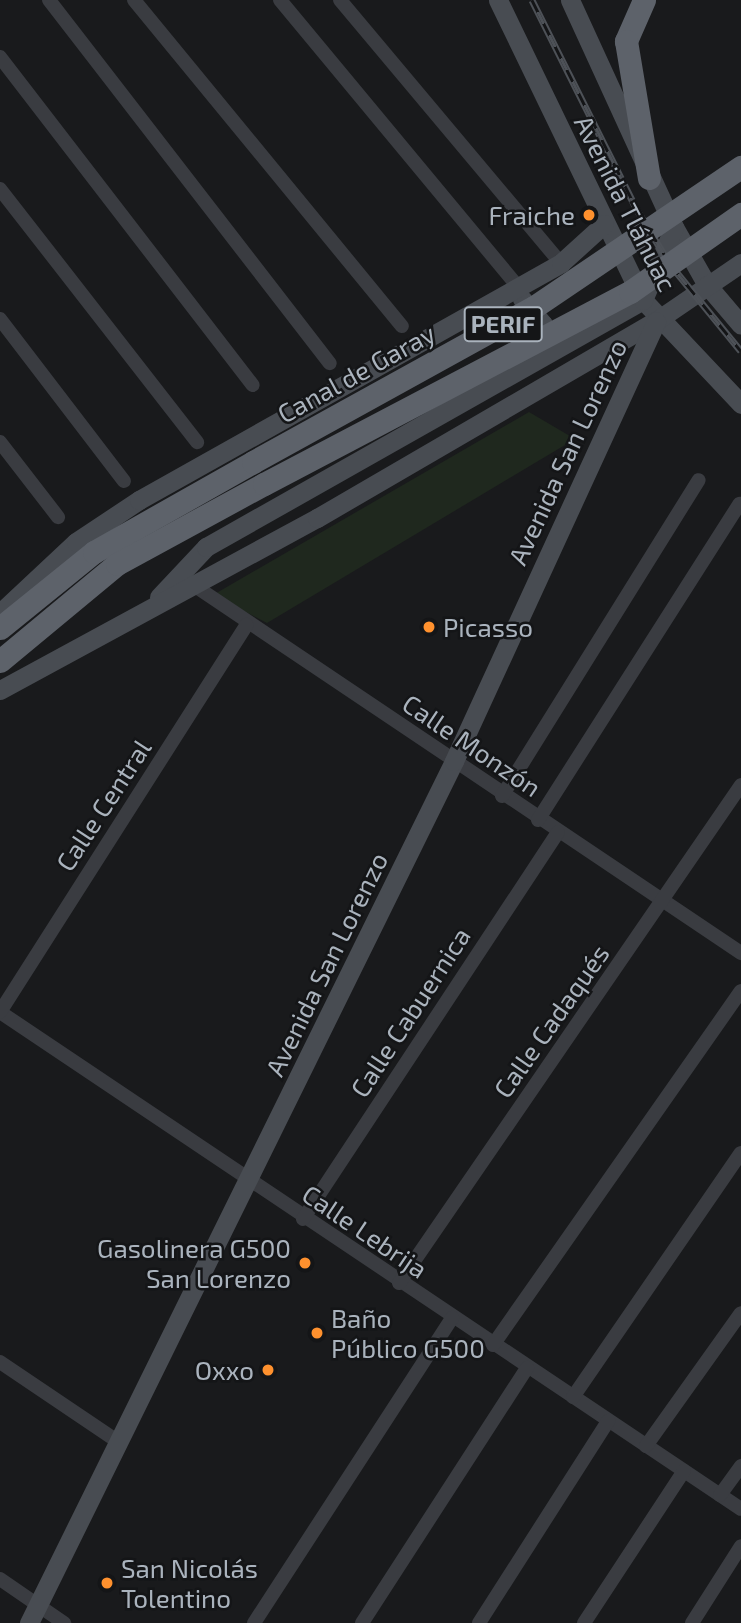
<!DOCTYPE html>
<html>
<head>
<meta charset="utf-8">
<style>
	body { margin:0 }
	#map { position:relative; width:741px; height:1623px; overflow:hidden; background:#191a1c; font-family:"Exo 2",sans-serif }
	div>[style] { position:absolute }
	.green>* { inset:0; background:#1f281e }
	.minor>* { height:14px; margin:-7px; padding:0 7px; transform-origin:7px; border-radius:7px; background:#3a3c41 }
	.secondary>* { height:19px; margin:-9.5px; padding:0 9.5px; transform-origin:9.5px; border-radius:9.5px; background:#484c52 }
	.trunk>* { height:23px; margin:-11.5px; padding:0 11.5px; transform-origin:11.5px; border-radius:11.5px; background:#5d626a }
	.rail>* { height:7px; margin-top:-3.5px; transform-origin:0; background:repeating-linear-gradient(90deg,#141517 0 13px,#4d5157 0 26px); box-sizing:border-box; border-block:2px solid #4d5157 }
	.trunk-bridge>* { height:23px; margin:-11.5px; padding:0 11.5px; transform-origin:11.5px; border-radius:11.5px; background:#5d626a }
	.dots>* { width:19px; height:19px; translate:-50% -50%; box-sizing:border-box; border:4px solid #141517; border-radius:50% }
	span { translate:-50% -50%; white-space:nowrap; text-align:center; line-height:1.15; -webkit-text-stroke:5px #141517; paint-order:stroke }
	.shield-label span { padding:2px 5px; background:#141517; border:2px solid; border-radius:5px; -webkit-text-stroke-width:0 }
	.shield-label { font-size:24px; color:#aab3bd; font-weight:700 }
	.street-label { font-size:26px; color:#aab3bd }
	.poi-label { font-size:26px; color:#aab3bd }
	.right { translate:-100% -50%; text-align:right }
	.left { translate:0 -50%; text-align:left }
</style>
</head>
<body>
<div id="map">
	<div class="green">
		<div style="clip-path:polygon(529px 412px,575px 439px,267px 623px,213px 595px)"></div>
	</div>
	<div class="minor">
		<div style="left:49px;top:0;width:459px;rotate:52.3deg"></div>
		<div style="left:134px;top:0;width:422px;rotate:50.6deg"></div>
		<div style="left:280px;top:0;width:374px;rotate:50.3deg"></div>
		<div style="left:340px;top:0;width:344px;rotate:50deg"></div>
		<div style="left:0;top:57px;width:414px;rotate:52.4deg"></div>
		<div style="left:0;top:189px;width:321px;rotate:52.1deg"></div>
		<div style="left:0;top:319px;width:204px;rotate:52.6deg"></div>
		<div style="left:0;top:442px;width:95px;rotate:52.3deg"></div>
		<div style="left:186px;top:580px;width:669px;rotate:33.9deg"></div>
		<div style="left:502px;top:796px;width:372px;rotate:-58.1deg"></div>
		<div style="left:538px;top:820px;width:375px;rotate:-57.5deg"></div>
		<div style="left:0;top:1012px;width:892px;rotate:33.85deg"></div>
		<div style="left:0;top:1012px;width:459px;rotate:-57.5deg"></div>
		<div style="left:303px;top:1219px;width:463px;rotate:-56.6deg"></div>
		<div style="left:399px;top:1283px;width:604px;rotate:-55.52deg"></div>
		<div style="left:493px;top:1345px;width:432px;rotate:-55deg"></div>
		<div style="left:0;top:1362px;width:141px;rotate:34deg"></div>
		<div style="left:573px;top:1397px;width:296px;rotate:-55.5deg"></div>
		<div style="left:646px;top:1446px;width:163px;rotate:-54.5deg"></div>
		<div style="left:720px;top:1495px;width:36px;rotate:-54deg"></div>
		<div style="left:0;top:1579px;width:78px;rotate:34.5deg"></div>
		<div style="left:254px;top:1623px;width:364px;rotate:-57deg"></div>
		<div style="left:362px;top:1623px;width:304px;rotate:-57.1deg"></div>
		<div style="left:479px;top:1623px;width:240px;rotate:-57.4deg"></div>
		<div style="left:584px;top:1623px;width:182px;rotate:-56.7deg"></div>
		<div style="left:692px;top:1623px;width:91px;rotate:-57.5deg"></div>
	</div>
	<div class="secondary">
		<div style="left:498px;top:0;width:333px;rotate:64.2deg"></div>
		<div style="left:643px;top:300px;width:143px;rotate:46.7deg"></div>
		<div style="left:570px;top:0;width:250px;rotate:65.4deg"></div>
		<div style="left:674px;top:227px;width:67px;rotate:60.4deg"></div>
		<div style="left:707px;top:285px;width:52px;rotate:49.6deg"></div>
		<div style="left:522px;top:299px;width:33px;rotate:50deg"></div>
		<div style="left:543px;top:324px;width:26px;rotate:94deg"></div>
		<div style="left:159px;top:597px;width:69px;rotate:-46.8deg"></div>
		<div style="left:206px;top:547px;width:502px;rotate:-29.48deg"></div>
		<div style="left:643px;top:300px;width:79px;rotate:-67deg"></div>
		<div style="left:0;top:613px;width:104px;rotate:-43.1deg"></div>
		<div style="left:76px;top:542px;width:76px;rotate:-33.7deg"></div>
		<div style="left:139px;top:500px;width:484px;rotate:-29.3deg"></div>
		<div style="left:561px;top:263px;width:58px;rotate:-42.2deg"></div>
		<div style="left:0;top:690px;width:361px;rotate:-28.5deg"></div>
		<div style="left:317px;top:518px;width:392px;rotate:-30.2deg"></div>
		<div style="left:656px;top:321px;width:103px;rotate:-34.3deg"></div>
		<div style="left:29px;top:1623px;width:961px;rotate:-63.75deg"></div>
		<div style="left:454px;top:761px;width:484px;rotate:-65.3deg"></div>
	</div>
	<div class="trunk">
		<div style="left:644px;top:0;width:45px;rotate:113.7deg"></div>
		<div style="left:626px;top:41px;width:139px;rotate:80.5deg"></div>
		<div style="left:0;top:628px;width:121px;rotate:-39deg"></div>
		<div style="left:94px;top:552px;width:183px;rotate:-29.5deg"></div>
		<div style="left:0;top:661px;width:152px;rotate:-39.7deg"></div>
		<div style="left:117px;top:564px;width:167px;rotate:-28.6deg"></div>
	</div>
	<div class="rail">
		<div style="left:532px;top:0;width:233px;rotate:63.4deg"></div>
		<div style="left:636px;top:208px;width:66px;rotate:58.7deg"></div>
		<div style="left:670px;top:264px;width:112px;rotate:50.8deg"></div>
	</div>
	<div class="trunk-bridge">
		<div style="left:253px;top:462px;width:321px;rotate:-28.9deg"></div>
		<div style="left:534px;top:307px;width:250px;rotate:-34.1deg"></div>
		<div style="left:264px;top:484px;width:413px;rotate:-27.7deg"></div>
		<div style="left:630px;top:292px;width:136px;rotate:-35.1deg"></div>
	</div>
	<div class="dots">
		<div style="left:589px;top:215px;background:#ff912e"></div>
		<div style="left:429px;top:627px;background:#ff912e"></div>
		<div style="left:305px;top:1263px;background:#ff912e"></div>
		<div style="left:317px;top:1333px;background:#ff912e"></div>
		<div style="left:268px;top:1370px;background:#ff912e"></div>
		<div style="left:107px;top:1583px;background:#ff912e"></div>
	</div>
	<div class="shield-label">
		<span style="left:503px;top:324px">PERIF</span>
	</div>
	<div class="street-label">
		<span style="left:626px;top:203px;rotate:63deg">Avenida Tláhuac</span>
		<span style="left:356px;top:373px;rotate:-29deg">Canal de Garay</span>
		<span style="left:567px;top:452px;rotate:-65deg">Avenida San Lorenzo</span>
		<span style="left:472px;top:745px;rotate:34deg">Calle Monzón</span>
		<span style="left:103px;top:805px;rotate:-57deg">Calle Central</span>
		<span style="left:326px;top:964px;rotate:-64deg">Avenida San Lorenzo</span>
		<span style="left:410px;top:1012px;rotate:-57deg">Calle Cabuernica</span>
		<span style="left:551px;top:1021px;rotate:-55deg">Calle Cadaqués</span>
		<span style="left:365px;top:1231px;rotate:34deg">Calle Lebrija</span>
	</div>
	<div class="poi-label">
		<span class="right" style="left:575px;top:215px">Fraiche</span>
		<span class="left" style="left:443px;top:627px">Picasso</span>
		<span class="right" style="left:291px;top:1263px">Gasolinera G500<br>San Lorenzo</span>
		<span class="left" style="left:331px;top:1333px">Baño<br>Público G500</span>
		<span class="right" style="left:254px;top:1370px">Oxxo</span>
		<span class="left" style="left:121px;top:1583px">San Nicolás<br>Tolentino</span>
	</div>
</div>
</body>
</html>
